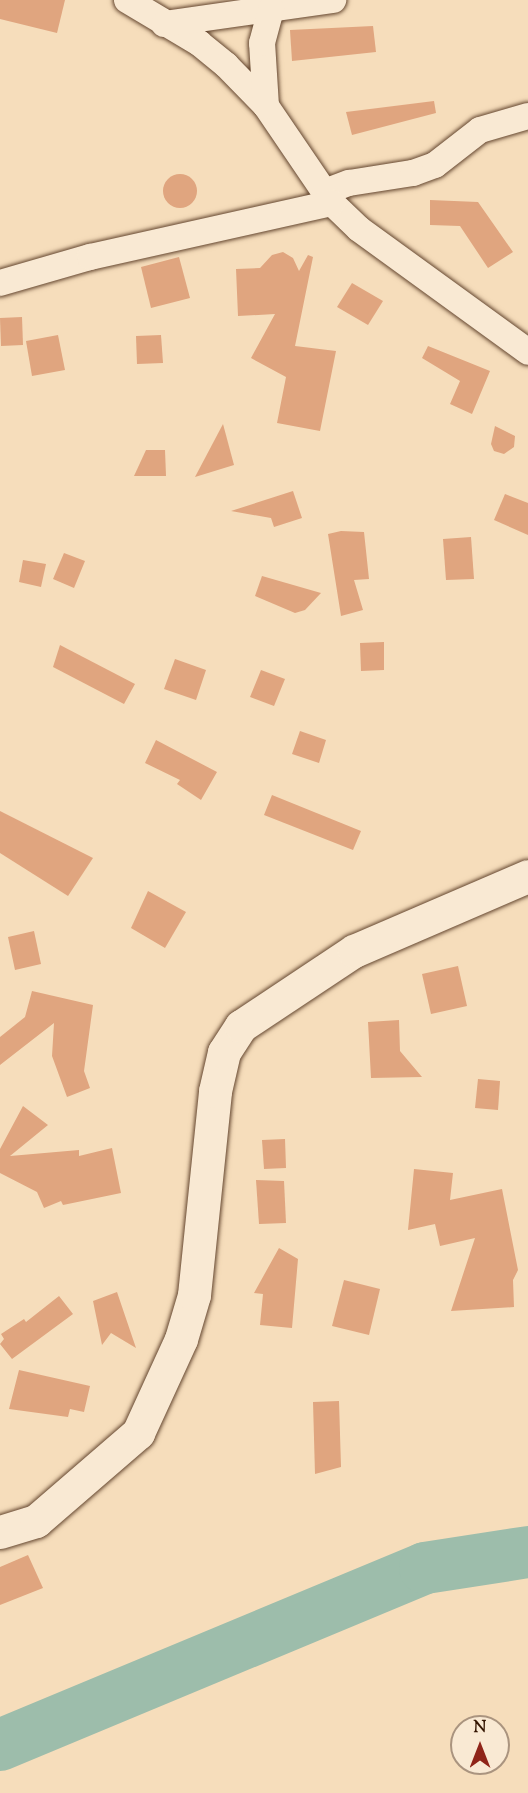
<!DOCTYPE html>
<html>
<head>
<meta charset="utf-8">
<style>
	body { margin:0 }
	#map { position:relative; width:528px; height:1793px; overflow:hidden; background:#f6ddbb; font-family:"Sorts Mill Goudy",serif }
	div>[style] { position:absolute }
	.river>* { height:52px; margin:-26px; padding:0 26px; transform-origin:26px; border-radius:26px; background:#9dbdab }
	.building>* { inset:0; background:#e0a57f }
	.round { border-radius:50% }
	.roads { filter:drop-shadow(0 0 2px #64462f) drop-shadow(0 0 2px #64462f) }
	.street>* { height:26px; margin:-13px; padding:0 13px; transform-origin:13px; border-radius:13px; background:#f9e9d3 }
	.secondary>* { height:33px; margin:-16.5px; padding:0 16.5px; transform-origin:16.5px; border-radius:16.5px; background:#f9e9d3 }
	span { translate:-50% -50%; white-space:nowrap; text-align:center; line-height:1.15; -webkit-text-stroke:4.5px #f9e9d3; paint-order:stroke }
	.north { position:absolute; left:450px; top:1715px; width:60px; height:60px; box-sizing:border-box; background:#f9e9d3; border:2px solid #aa947f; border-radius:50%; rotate:0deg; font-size:16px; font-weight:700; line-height:24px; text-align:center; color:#331400 }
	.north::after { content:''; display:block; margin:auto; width:21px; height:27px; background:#8f2418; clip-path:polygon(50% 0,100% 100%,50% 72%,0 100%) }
</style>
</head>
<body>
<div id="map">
	<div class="river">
		<div style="left:0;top:1745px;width:460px;rotate:-22.6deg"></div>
		<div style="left:425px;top:1568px;width:104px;rotate:-8.8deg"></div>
	</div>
	<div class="building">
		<div style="clip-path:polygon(0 0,65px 0,57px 33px,0 19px)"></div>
		<div style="clip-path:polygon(373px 26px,376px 52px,292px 61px,290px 30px)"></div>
		<div style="clip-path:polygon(434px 101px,436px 113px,352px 135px,346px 112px)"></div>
		<div class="round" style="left:163px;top:174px;width:34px;height:34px"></div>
		<div style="clip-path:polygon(430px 200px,478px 202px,513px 252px,488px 268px,460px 226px,430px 225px)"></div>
		<div style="clip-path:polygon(283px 252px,293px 258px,299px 271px,308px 255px,313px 257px,295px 346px,336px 351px,320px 431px,277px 423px,286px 377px,251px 358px,275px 314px,238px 316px,236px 269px,260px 268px,272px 255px)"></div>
		<div style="clip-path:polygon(179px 257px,190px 298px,151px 308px,141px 267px)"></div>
		<div style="clip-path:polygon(352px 283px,383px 301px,368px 325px,337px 307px)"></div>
		<div style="clip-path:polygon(22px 317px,23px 345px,1px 346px,0 318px)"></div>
		<div style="clip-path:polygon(58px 335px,65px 370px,32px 376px,26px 341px)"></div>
		<div style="clip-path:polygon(161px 335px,163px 363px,137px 364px,136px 336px)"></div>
		<div style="clip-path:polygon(428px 346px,490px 371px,472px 414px,450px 404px,460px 381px,422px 358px)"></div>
		<div style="clip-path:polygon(223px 424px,234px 465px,195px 477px)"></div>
		<div style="clip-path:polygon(495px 426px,515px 436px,514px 447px,504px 454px,494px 451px,491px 444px)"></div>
		<div style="clip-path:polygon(146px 450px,165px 450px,166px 476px,134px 476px)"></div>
		<div style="clip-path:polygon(293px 491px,302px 518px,274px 527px,271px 518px,231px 511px)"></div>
		<div style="clip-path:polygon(505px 494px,528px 503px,528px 535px,494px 520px)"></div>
		<div style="clip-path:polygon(341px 531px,364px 532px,369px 579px,354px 580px,363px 610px,341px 616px,328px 534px)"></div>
		<div style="clip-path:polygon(471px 537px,474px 579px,446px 580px,443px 539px)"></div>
		<div style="clip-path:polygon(64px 553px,85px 561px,74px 588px,53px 579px)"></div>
		<div style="clip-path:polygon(23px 560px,46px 564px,41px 587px,19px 582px)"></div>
		<div style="clip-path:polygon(262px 576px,321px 593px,305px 610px,295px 613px,255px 596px)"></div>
		<div style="clip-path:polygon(384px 642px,384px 670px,361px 671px,360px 643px)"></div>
		<div style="clip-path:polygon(60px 645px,135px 684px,124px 704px,53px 667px)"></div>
		<div style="clip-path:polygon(175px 659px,206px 670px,196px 700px,164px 689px)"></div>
		<div style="clip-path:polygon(261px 670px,285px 679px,274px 706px,250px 697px)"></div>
		<div style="clip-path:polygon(300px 731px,326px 740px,319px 763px,292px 754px)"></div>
		<div style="clip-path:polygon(156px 740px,217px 772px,201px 800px,177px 784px,180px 780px,145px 763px)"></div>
		<div style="clip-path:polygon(272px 795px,361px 831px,353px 850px,264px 815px)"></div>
		<div style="clip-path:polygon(0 811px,93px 858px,68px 896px,0 853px)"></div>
		<div style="clip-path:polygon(148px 891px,186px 912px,165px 948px,131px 928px)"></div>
		<div style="clip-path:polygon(34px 931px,41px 964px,15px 970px,8px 937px)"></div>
		<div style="clip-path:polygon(458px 966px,467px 1006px,431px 1014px,422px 974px)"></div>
		<div style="clip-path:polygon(32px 991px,93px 1005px,84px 1071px,90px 1088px,67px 1097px,52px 1056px,54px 1023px,0 1065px,0 1037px,25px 1017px)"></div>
		<div style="clip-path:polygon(399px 1020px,400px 1051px,422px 1077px,371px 1078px,368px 1022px)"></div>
		<div style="clip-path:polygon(478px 1079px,500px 1081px,498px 1110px,475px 1108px)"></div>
		<div style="clip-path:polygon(23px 1106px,48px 1125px,10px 1156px,79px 1150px,79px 1156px,112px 1148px,121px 1193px,63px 1205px,61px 1201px,44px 1208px,37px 1192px,0 1173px,0 1149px)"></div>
		<div style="clip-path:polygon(285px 1139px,286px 1168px,264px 1169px,262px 1140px)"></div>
		<div style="clip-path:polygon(414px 1169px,453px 1173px,450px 1200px,502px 1189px,518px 1270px,513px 1280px,514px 1307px,451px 1311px,475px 1238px,440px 1246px,435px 1224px,408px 1230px)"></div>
		<div style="clip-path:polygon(256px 1180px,284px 1181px,286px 1223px,259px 1224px)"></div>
		<div style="clip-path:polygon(279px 1248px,298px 1259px,292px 1328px,260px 1325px,263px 1294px,254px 1293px)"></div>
		<div style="clip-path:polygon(344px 1280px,380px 1289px,369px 1335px,332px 1326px)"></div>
		<div style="clip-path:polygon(117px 1292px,136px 1348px,111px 1333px,102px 1345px,93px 1301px)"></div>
		<div style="clip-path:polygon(59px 1296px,73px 1314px,12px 1359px,0 1344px,4px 1339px,1px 1334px,24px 1319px,26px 1322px)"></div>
		<div style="clip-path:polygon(19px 1370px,90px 1386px,84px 1412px,70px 1409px,68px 1417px,9px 1409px)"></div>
		<div style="clip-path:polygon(339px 1401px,341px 1467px,315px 1474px,313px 1402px)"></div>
		<div style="clip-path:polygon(28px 1555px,43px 1588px,0 1605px,0 1567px)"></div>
	</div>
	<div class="roads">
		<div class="street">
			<div style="left:127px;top:0;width:84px;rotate:30.8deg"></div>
			<div style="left:199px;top:43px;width:35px;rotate:39deg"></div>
			<div style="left:226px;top:65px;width:57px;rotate:45.7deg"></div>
			<div style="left:266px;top:106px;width:117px;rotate:55.8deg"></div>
			<div style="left:332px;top:203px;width:37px;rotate:44deg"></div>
			<div style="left:359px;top:229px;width:209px;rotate:36deg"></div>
			<div style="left:164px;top:24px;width:171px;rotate:-8.1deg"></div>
			<div style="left:266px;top:106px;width:63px;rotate:-93.6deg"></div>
			<div style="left:262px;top:43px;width:35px;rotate:-75deg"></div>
			<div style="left:325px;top:192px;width:26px;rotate:-21deg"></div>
			<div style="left:349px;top:183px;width:65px;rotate:-8.9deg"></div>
			<div style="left:413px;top:173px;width:23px;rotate:-20deg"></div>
			<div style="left:435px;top:165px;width:57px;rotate:-37.9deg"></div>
			<div style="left:480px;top:130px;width:50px;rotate:-16.3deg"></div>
			<div style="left:0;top:283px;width:94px;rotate:-16.1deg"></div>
			<div style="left:90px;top:257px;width:248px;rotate:-12.6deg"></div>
		</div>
		<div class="secondary">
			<div style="left:0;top:1532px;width:38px;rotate:-17deg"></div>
			<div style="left:36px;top:1521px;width:135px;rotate:-40.8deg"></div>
			<div style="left:138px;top:1433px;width:103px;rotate:-65.4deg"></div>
			<div style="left:181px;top:1339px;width:46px;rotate:-73.5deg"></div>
			<div style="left:194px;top:1295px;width:205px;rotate:-84.1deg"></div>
			<div style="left:215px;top:1091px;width:40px;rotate:-77deg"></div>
			<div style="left:224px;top:1052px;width:31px;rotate:-57deg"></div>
			<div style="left:241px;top:1026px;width:136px;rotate:-33.6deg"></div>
			<div style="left:354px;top:951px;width:189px;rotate:-23.3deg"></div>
		</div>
	</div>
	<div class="north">N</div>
</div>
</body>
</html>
